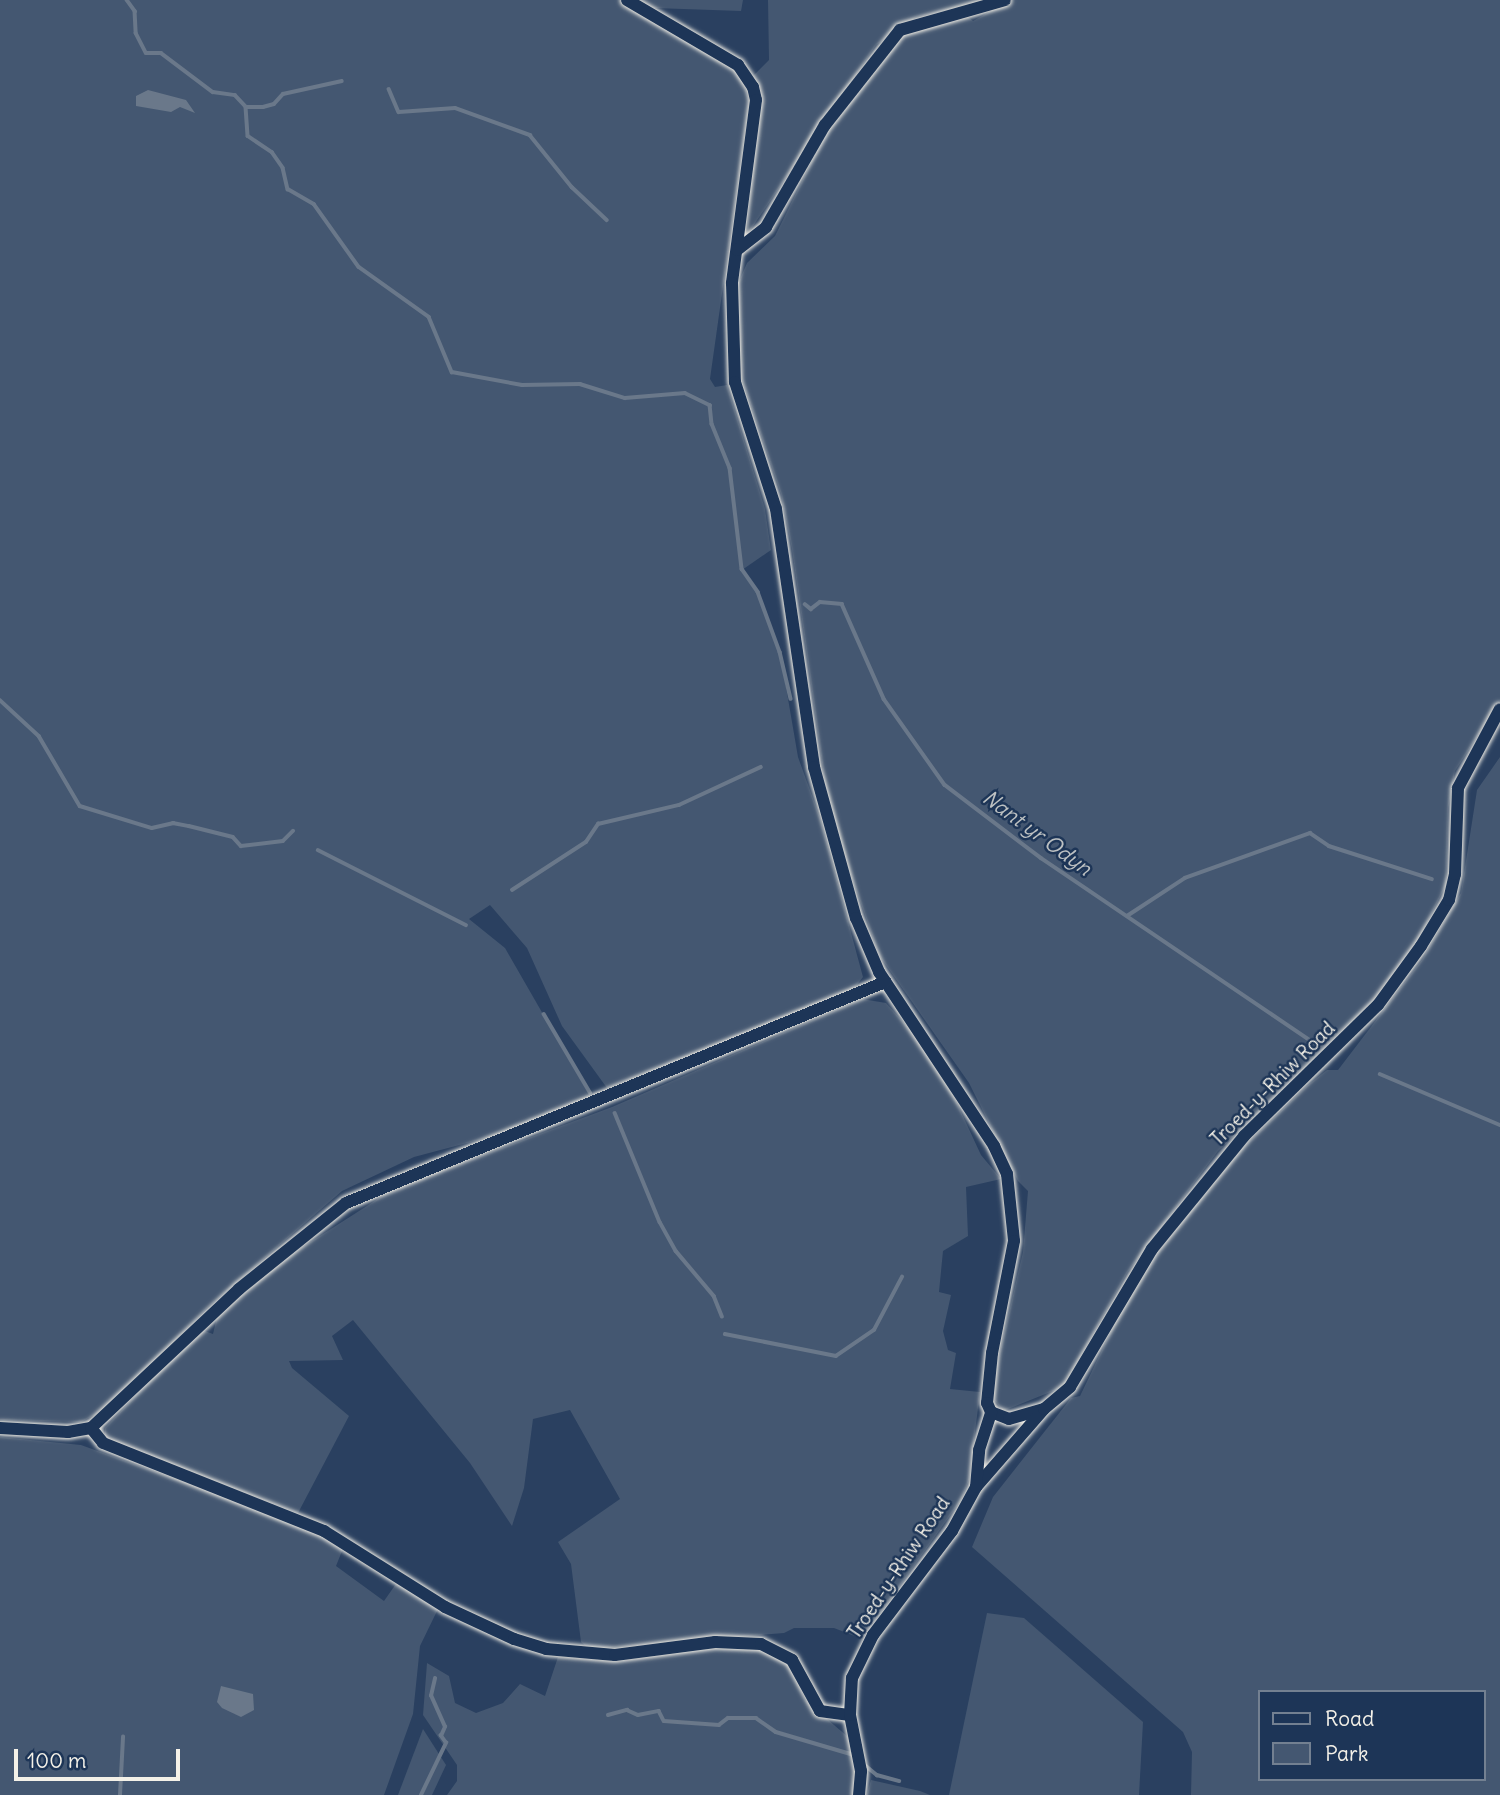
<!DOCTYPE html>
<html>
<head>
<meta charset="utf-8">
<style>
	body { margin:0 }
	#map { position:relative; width:1500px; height:1795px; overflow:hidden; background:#2a4060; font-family:Delius,sans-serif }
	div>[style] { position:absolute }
	.green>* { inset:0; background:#445771 }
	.water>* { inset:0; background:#6a788a }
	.stream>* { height:3.5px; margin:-1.75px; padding:0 1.75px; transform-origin:1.75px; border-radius:1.75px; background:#6a788a }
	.roads { filter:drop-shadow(0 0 2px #f4f1e8) drop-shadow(0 0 2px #f4f1e8) }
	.minor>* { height:12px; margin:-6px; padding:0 6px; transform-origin:6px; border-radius:6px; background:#1d3557 }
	span { translate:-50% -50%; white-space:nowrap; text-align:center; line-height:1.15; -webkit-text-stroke:5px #1d3557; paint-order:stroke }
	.street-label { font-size:19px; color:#f4f1e8 }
	.water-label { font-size:21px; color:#bdc1c2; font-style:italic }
	.legend { position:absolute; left:1258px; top:1690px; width:228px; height:91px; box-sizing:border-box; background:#1d3557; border:2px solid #738091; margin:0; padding:9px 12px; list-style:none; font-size:21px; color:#f4f1e8 }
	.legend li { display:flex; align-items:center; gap:14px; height:35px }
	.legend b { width:35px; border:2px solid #738091 }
	.scale { position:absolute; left:14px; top:1749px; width:166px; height:32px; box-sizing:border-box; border:4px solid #f4f1e8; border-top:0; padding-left:9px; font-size:21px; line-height:24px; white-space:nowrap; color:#f4f1e8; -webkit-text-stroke:5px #1d3557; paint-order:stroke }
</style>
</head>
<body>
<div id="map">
	<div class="green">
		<div style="clip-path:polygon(0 0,619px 0,741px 74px,749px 102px,710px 379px,715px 387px,727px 385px,765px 509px,771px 550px,742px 570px,758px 592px,780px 652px,798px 757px,820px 818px,863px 977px,852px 991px,607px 1088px,562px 1026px,527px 948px,490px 905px,469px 919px,505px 948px,593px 1101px,501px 1134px,414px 1157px,342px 1191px,207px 1308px,108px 1408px,81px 1422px,0 1420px)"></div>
		<div style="clip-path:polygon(638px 0,743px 0,741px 11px,654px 8px)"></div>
		<div style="clip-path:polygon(768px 0,989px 0,916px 17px,876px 45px,747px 235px,759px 88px,753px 76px,769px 60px)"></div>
		<div style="clip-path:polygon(1011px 0,1500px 0,1500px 701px,1455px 771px,1448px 809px,1446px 885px,1418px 940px,1370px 1007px,1218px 1151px,1127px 1273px,1063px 1387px,1003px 1411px,993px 1398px,996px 1369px,1023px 1252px,1028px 1191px,1018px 1181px,969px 1083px,879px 955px,829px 812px,792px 549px,781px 494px,740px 373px,738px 284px,747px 263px,775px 236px,827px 131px,893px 45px,911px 30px,967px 16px,973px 21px)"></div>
		<div style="clip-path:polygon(evenodd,1500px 757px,1500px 1795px,1191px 1795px,1192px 1752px,1183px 1732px,972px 1547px,993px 1497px,1071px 1398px,1080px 1396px,1130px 1292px,1156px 1255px,1224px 1166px,1307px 1086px,1327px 1070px,1338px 1070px,1422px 960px,1461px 893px,1477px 790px,1500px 757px,1260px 1692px,1484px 1692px,1484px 1779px,1260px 1779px,1260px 1692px)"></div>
		<div style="clip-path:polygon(862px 999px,886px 1003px,913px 1033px,954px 1097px,981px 1155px,1001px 1179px,966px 1187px,968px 1236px,943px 1251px,939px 1292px,951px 1295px,943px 1331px,948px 1350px,956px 1353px,950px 1389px,980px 1392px,969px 1480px,961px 1500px,862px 1639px,834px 1628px,794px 1628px,784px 1633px,589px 1649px,581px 1642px,571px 1564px,558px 1542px,620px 1499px,570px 1410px,533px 1419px,524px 1488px,512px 1526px,470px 1463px,353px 1320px,332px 1336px,343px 1360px,289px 1361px,292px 1368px,349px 1416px,298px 1513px,105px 1438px,105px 1428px,182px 1347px,202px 1330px,213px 1334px,217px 1317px,284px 1259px,395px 1188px,612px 1107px)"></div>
		<div style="clip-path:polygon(0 1437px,81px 1445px,253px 1507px,344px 1546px,336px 1566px,384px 1601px,398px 1581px,438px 1609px,420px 1646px,413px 1714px,384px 1795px,0 1795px)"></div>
		<div style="clip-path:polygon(987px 1613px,1024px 1618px,1143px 1722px,1139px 1795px,949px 1795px)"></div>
		<div style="clip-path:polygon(723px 1646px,760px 1648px,791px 1667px,805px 1700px,848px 1737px,857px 1768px,854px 1795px,447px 1795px,457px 1781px,457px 1765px,423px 1715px,427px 1663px,449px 1676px,455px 1703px,476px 1713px,503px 1703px,520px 1684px,545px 1696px,558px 1657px,617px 1662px)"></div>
		<div style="clip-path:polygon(423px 1729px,446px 1765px,432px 1795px,398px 1795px)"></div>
		<div style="clip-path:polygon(871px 1780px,920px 1791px,930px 1795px,867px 1795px)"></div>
	</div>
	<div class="water">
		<div style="clip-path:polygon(148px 90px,186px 100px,195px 113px,180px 107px,171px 112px,136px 106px,136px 96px)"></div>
		<div style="clip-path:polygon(221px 1686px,253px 1694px,254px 1710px,241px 1717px,222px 1708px,217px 1702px)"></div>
	</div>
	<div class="stream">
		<div style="left:127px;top:0;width:14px;rotate:54deg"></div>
		<div style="left:135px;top:11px;width:22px;rotate:87deg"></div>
		<div style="left:136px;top:33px;width:22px;rotate:63deg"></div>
		<div style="left:146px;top:53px;width:15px"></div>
		<div style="left:161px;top:53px;width:65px;rotate:36.9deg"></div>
		<div style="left:213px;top:92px;width:22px;rotate:8deg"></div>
		<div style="left:235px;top:95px;width:16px;rotate:47deg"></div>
		<div style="left:246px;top:107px;width:29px;rotate:86deg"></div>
		<div style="left:248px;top:136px;width:29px;rotate:34deg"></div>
		<div style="left:272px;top:152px;width:19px;rotate:55deg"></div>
		<div style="left:283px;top:168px;width:22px;rotate:77deg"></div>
		<div style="left:288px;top:189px;width:30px;rotate:30deg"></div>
		<div style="left:314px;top:204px;width:77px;rotate:54.5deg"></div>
		<div style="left:359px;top:267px;width:86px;rotate:35.5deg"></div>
		<div style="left:429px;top:317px;width:60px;rotate:67.3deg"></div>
		<div style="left:452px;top:372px;width:71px;rotate:10.5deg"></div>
		<div style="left:522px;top:385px;width:58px;rotate:-1deg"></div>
		<div style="left:580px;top:384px;width:47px;rotate:17.3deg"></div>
		<div style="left:625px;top:398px;width:60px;rotate:-4.8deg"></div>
		<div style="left:685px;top:393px;width:28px;rotate:26deg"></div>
		<div style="left:710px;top:405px;width:19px;rotate:84deg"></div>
		<div style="left:712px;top:424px;width:48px;rotate:67.8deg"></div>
		<div style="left:730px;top:468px;width:102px;rotate:83.2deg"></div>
		<div style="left:742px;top:569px;width:28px;rotate:55deg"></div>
		<div style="left:758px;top:592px;width:64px;rotate:69.9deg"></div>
		<div style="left:780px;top:652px;width:48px;rotate:76.8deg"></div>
		<div style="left:389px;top:89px;width:25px;rotate:67deg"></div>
		<div style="left:399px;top:112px;width:56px;rotate:-4.1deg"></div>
		<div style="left:455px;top:108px;width:80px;rotate:19.8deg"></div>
		<div style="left:530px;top:135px;width:67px;rotate:51.1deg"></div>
		<div style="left:572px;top:187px;width:48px;rotate:43.3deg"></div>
		<div style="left:246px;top:107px;width:17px"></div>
		<div style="left:263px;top:107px;width:11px;rotate:-15deg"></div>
		<div style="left:274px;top:104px;width:13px;rotate:-48deg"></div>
		<div style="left:283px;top:94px;width:60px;rotate:-12.4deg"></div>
		<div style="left:805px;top:604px;width:8px;rotate:40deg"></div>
		<div style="left:811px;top:609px;width:11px;rotate:-38deg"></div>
		<div style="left:820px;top:602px;width:22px;rotate:5deg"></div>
		<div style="left:842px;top:604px;width:104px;rotate:66.1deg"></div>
		<div style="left:884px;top:699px;width:105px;rotate:54.7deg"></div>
		<div style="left:945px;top:785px;width:121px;rotate:37.2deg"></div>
		<div style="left:1041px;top:858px;width:336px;rotate:34.1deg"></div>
		<div style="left:0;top:700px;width:53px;rotate:42.7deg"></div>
		<div style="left:39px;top:736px;width:81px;rotate:59.6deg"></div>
		<div style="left:80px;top:806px;width:75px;rotate:17deg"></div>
		<div style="left:152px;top:828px;width:22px;rotate:-13deg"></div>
		<div style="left:173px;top:823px;width:16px;rotate:11deg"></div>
		<div style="left:189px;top:826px;width:45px;rotate:14deg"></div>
		<div style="left:233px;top:837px;width:12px;rotate:48deg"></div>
		<div style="left:241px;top:846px;width:42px;rotate:-6.8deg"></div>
		<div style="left:283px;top:841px;width:14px;rotate:-45deg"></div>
		<div style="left:318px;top:850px;width:166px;rotate:26.9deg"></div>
		<div style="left:512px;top:890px;width:88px;rotate:-33deg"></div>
		<div style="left:586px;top:842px;width:22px;rotate:-56deg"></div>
		<div style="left:598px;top:824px;width:83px;rotate:-13.2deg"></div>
		<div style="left:679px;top:805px;width:90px;rotate:-24.9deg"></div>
		<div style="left:1127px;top:916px;width:69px;rotate:-33.2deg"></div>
		<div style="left:1185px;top:878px;width:133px;rotate:-19.8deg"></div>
		<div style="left:1310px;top:833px;width:23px;rotate:34deg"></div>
		<div style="left:1329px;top:846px;width:108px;rotate:17.8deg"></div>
		<div style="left:544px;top:1014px;width:91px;rotate:59.5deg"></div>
		<div style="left:1380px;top:1074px;width:130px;rotate:23deg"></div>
		<div style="left:615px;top:1113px;width:118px;rotate:67.6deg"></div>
		<div style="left:660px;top:1222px;width:33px;rotate:61deg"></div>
		<div style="left:676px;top:1251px;width:59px;rotate:49.8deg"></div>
		<div style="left:714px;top:1296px;width:22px;rotate:68deg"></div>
		<div style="left:725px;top:1334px;width:113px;rotate:11.2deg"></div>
		<div style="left:836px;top:1356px;width:46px;rotate:-34.4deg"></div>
		<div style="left:874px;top:1330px;width:60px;rotate:-62.2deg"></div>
		<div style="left:608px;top:1715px;width:20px;rotate:-15deg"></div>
		<div style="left:627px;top:1710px;width:12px;rotate:24deg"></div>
		<div style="left:638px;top:1715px;width:21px;rotate:-11deg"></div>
		<div style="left:659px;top:1711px;width:11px;rotate:63deg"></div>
		<div style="left:664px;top:1721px;width:55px;rotate:4.2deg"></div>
		<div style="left:719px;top:1725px;width:11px;rotate:-38deg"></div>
		<div style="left:728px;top:1718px;width:28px"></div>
		<div style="left:756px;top:1718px;width:24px;rotate:35deg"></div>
		<div style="left:776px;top:1732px;width:81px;rotate:16.4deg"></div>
		<div style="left:865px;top:1765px;width:16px;rotate:40deg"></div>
		<div style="left:877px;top:1775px;width:23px;rotate:15deg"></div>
		<div style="left:120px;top:1795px;width:58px;rotate:-87deg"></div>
		<div style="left:421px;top:1795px;width:58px;rotate:-64.3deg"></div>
		<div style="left:446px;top:1743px;width:9px;rotate:-126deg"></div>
		<div style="left:441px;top:1736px;width:10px;rotate:-66deg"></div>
		<div style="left:445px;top:1727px;width:34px;rotate:-114deg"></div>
		<div style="left:431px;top:1696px;width:18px;rotate:-77deg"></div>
	</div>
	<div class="roads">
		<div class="minor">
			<div style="left:627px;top:0;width:129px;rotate:30.4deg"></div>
			<div style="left:738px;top:65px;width:27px;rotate:56deg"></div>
			<div style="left:753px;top:87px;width:13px;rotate:77deg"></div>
			<div style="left:756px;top:100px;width:185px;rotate:97.5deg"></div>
			<div style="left:732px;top:283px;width:99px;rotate:88.3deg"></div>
			<div style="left:735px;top:382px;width:133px;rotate:72.1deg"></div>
			<div style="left:776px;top:509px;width:261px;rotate:81.6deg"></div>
			<div style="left:814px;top:767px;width:157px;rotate:74.5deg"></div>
			<div style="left:856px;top:918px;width:59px;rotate:66.9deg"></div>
			<div style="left:879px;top:972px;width:209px;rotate:56.5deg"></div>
			<div style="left:994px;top:1146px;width:31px;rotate:65deg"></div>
			<div style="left:1007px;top:1174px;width:67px;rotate:84deg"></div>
			<div style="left:1014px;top:1241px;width:114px;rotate:101.1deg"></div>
			<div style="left:992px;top:1353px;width:50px;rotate:95.7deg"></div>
			<div style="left:987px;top:1403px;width:10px;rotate:66deg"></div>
			<div style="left:991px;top:1412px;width:19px;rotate:21deg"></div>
			<div style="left:1009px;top:1419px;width:36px;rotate:-16deg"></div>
			<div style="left:737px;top:250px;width:37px;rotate:-38deg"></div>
			<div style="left:766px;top:227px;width:118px;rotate:-60deg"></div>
			<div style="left:825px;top:125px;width:121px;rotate:-51.7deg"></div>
			<div style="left:900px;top:30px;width:109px;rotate:-15.9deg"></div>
			<div style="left:0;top:1428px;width:68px;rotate:3.4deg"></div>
			<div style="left:68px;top:1432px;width:23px;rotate:-10deg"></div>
			<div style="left:91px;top:1428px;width:203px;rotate:-43.2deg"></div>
			<div style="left:239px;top:1289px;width:137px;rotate:-38.8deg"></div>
			<div style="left:346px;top:1203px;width:583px;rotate:-22.29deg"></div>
			<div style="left:91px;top:1428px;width:19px;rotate:51deg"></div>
			<div style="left:103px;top:1443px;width:238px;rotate:21.7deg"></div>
			<div style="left:324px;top:1531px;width:143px;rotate:32.1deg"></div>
			<div style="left:445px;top:1607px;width:76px;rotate:24.9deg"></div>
			<div style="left:514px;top:1639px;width:34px;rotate:17deg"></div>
			<div style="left:546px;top:1649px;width:69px;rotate:5deg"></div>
			<div style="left:615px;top:1655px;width:101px;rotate:-7.4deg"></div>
			<div style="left:715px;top:1642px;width:46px;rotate:2.5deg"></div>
			<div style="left:761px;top:1644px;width:35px;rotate:27deg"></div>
			<div style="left:792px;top:1660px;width:58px;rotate:61.2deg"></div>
			<div style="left:820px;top:1711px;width:30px;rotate:8deg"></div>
			<div style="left:976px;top:1487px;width:103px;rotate:-48.9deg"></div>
			<div style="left:1044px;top:1409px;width:34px;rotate:-40deg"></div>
			<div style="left:1070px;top:1387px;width:161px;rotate:-59.3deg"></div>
			<div style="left:1152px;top:1249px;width:146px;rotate:-50.8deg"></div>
			<div style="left:1244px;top:1136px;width:187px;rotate:-44.4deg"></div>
			<div style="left:1378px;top:1005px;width:73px;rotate:-53.9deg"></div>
			<div style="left:1421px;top:946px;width:54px;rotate:-58.7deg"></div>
			<div style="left:1449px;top:900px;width:27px;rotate:-77deg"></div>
			<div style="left:1455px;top:874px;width:86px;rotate:-88deg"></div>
			<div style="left:1458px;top:788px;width:89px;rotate:-62deg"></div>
			<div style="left:859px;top:1795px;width:24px;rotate:-85deg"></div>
			<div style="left:861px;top:1771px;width:57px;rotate:-101.1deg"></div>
			<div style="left:850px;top:1715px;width:37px;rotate:-87deg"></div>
			<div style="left:852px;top:1678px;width:48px;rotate:-64deg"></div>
			<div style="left:873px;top:1635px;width:131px;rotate:-52.8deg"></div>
			<div style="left:952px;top:1531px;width:50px;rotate:-61.4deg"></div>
			<div style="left:976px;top:1487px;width:37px;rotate:-85deg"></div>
			<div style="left:979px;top:1450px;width:40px;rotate:-72deg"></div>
		</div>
	</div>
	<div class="street-label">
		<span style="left:1273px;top:1084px;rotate:-45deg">Troed-y-Rhiw Road</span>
		<span style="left:899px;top:1568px;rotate:-56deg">Troed-y-Rhiw Road</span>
	</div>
	<div class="water-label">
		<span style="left:1037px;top:833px;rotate:36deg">Nant yr Odyn</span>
	</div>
	<ul class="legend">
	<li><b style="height:9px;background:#1d3557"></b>Road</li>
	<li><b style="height:19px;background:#445771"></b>Park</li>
	</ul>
	<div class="scale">100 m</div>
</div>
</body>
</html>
